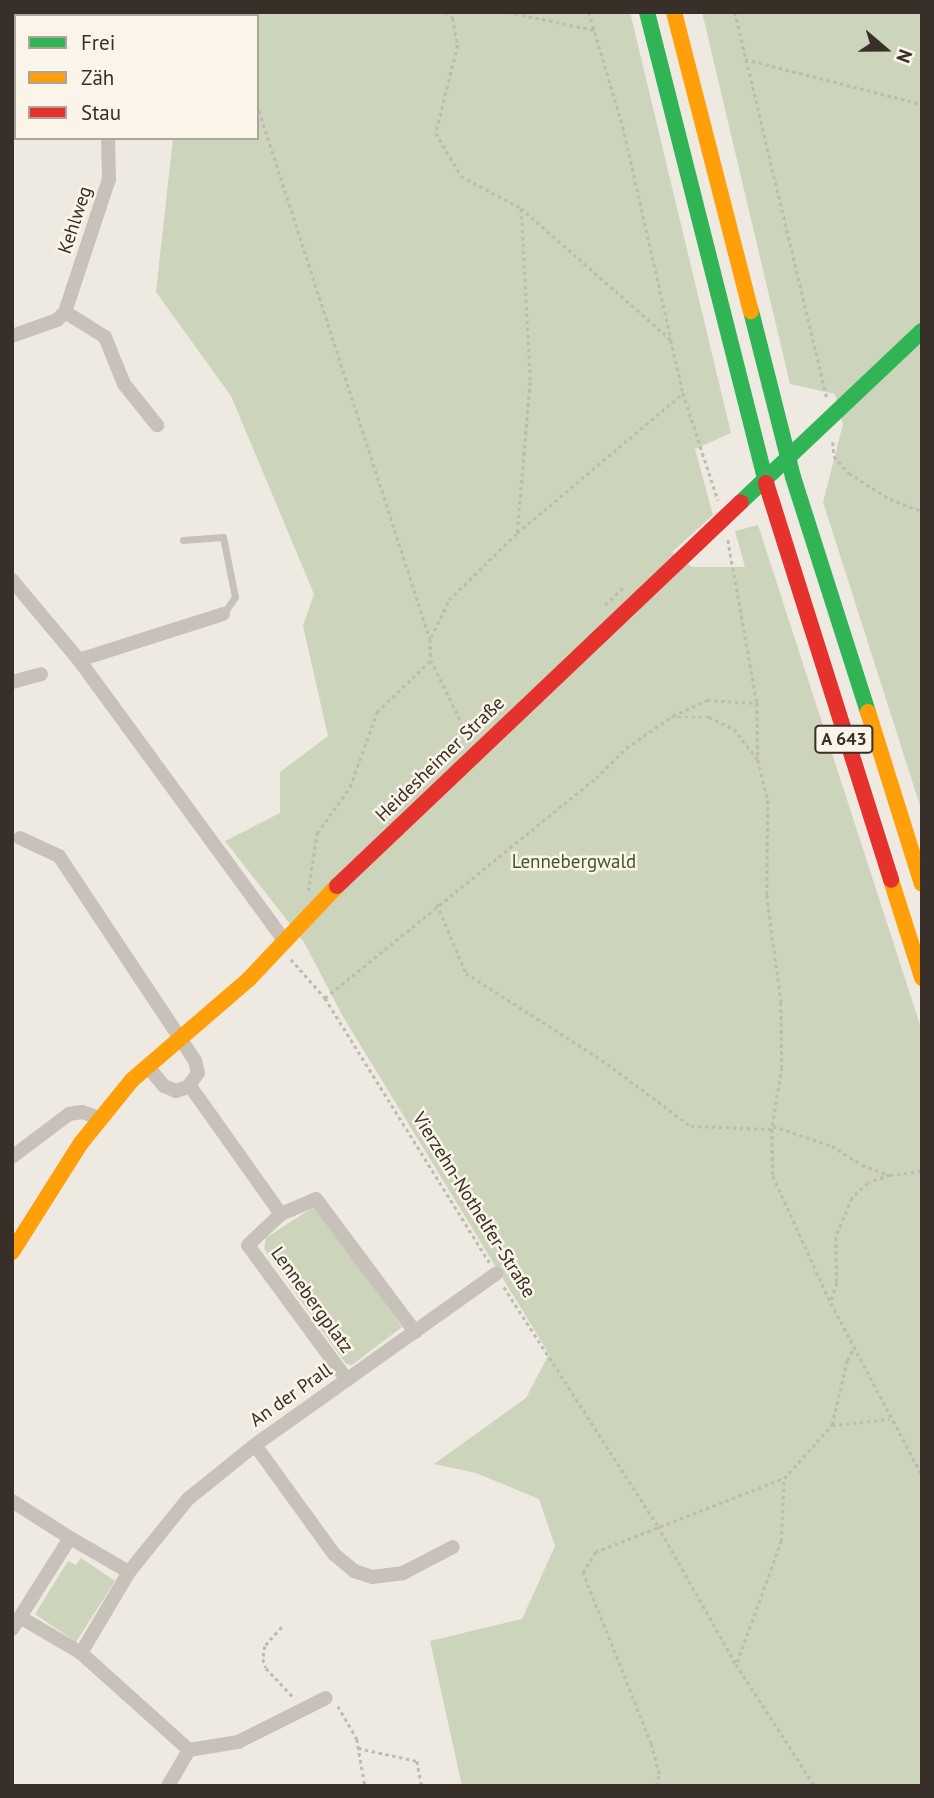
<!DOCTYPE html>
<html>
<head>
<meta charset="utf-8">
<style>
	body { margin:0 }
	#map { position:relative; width:934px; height:1798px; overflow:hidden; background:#eeeae1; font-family:"PT Sans",sans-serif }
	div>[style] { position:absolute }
	.green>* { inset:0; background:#ccd4bb }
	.path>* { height:2.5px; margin-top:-1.25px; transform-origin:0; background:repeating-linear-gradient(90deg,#bfbab3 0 3.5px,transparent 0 7px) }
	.lane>* { height:7px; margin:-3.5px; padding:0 3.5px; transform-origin:3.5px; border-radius:3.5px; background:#c7c1ba }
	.street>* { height:14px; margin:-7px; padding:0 7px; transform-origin:7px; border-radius:7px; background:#c7c1ba }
	.fast>* { height:16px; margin:-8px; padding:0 8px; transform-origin:8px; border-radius:8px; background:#30b455 }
	.slow>* { height:16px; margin:-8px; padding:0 8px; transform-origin:8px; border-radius:8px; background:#ff9f0a }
	.jam>* { height:16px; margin:-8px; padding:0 8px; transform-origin:8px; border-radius:8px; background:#e5322d }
	span { translate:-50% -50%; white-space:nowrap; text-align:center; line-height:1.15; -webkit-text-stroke:5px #faf4e9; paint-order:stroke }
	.shield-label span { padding:2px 5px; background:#faf4e9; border:2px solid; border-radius:5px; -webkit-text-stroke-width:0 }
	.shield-label { font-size:18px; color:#382f28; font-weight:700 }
	.street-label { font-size:19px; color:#382f28 }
	.park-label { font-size:19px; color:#41572b }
	.frame { position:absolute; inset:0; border:14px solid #382f28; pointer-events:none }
	.legend { position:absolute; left:14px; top:14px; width:245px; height:126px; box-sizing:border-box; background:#faf4e9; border:2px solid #aca59c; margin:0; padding:9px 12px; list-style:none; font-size:21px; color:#382f28 }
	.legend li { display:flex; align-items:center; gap:14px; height:35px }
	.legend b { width:35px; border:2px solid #aca59c }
	.north { position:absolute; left:850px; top:14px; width:70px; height:70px; -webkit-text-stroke:5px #faf4e9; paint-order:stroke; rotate:110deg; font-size:19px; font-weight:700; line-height:28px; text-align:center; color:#382f28 }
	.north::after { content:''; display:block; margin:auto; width:24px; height:32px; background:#382f28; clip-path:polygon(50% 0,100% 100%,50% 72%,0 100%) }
</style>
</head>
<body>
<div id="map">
	<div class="green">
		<div style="clip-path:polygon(188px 12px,630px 12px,731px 433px,695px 449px,713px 515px,672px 552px,692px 567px,745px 567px,735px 531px,758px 525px,922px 1031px,922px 1786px,462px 1786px,430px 1641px,522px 1619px,555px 1546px,539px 1499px,476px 1473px,434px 1464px,526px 1398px,549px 1354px,342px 1015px,304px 942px,225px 841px,280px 813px,280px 772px,328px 736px,303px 626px,314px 594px,231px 396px,156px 292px,173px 138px,257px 138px,257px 16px,188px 16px)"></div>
		<div style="clip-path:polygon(702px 12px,922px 12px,922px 812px,823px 502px,843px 424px,835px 394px,790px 384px)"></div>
		<div style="clip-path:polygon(312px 1208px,318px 1210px,402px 1327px,352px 1365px,346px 1364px,264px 1249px,266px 1238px)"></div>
		<div style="clip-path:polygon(81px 1558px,115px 1581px,76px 1642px,35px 1614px,68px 1561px,76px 1565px)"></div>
	</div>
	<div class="path">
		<div style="left:445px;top:12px;width:10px;rotate:37deg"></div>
		<div style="left:453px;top:18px;width:27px;rotate:80deg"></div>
		<div style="left:458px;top:45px;width:91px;rotate:104deg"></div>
		<div style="left:436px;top:133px;width:50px;rotate:59.8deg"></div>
		<div style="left:461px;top:176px;width:68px;rotate:28.1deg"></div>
		<div style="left:521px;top:208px;width:200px;rotate:41.3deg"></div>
		<div style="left:671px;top:340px;width:54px;rotate:77.2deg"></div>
		<div style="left:683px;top:393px;width:113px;rotate:71.9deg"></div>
		<div style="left:508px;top:12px;width:88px;rotate:11.8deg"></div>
		<div style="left:589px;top:12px;width:120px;rotate:73.5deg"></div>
		<div style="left:623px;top:127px;width:216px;rotate:77.2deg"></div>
		<div style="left:735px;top:12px;width:396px;rotate:76.6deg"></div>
		<div style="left:230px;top:16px;width:4px;rotate:-76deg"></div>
		<div style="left:745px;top:59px;width:183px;rotate:14.3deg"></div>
		<div style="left:257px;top:104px;width:562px;rotate:72.08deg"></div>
		<div style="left:430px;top:639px;width:21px;rotate:87deg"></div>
		<div style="left:431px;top:660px;width:87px;rotate:64deg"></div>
		<div style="left:833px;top:442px;width:14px;rotate:86deg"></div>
		<div style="left:834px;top:456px;width:23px;rotate:49deg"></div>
		<div style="left:849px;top:473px;width:49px;rotate:32.4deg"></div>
		<div style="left:890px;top:499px;width:34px;rotate:21deg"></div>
		<div style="left:517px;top:532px;width:153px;rotate:-85.1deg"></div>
		<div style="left:530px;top:380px;width:172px;rotate:-93deg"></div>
		<div style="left:728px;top:540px;width:166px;rotate:79.9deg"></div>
		<div style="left:757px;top:703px;width:55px;rotate:89deg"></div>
		<div style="left:605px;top:605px;width:28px;rotate:-44deg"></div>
		<div style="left:431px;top:637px;width:41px;rotate:-64.1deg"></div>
		<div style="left:449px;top:600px;width:95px;rotate:-44.6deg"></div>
		<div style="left:517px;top:533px;width:217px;rotate:-40.1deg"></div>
		<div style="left:673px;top:716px;width:38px;rotate:-25deg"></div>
		<div style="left:707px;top:700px;width:50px;rotate:3.4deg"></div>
		<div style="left:308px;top:891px;width:59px;rotate:-81.2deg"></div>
		<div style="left:317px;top:833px;width:57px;rotate:-54.3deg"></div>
		<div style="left:350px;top:787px;width:80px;rotate:-70.2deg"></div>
		<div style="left:377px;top:712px;width:74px;rotate:-43.9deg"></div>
		<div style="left:437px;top:904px;width:75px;rotate:67.2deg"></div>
		<div style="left:466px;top:973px;width:161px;rotate:32.6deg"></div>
		<div style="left:602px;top:1060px;width:111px;rotate:36.6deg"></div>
		<div style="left:691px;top:1126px;width:81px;rotate:2.1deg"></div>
		<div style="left:772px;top:1129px;width:47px;rotate:88.8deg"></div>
		<div style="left:773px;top:1176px;width:140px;rotate:65.5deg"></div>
		<div style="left:291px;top:959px;width:52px;rotate:48.9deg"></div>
		<div style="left:325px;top:998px;width:312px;rotate:58.1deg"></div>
		<div style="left:325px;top:998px;width:349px;rotate:-39.1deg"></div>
		<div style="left:596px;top:778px;width:42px;rotate:-45deg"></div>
		<div style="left:626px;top:748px;width:55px;rotate:-34.6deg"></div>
		<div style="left:671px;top:717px;width:38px"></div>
		<div style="left:709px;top:717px;width:28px;rotate:26deg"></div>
		<div style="left:734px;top:729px;width:39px;rotate:52deg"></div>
		<div style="left:758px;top:760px;width:41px;rotate:76deg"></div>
		<div style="left:768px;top:800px;width:95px;rotate:90.6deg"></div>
		<div style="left:767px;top:895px;width:108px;rotate:82.5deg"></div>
		<div style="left:781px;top:1002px;width:65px;rotate:89.1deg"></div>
		<div style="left:782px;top:1067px;width:63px;rotate:99.2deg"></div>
		<div style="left:773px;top:1126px;width:62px;rotate:18.7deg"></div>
		<div style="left:832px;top:1146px;width:36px;rotate:32deg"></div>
		<div style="left:862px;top:1165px;width:30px;rotate:20deg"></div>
		<div style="left:890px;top:1175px;width:32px;rotate:-7deg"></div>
		<div style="left:890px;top:1175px;width:23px;rotate:160deg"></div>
		<div style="left:868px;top:1183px;width:22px;rotate:137deg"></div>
		<div style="left:852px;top:1198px;width:42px;rotate:112.3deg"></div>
		<div style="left:836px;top:1237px;width:46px;rotate:88.8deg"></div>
		<div style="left:837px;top:1283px;width:21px;rotate:107deg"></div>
		<div style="left:831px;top:1303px;width:195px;rotate:62.1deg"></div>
		<div style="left:504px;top:1287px;width:284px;rotate:57.2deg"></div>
		<div style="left:658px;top:1526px;width:159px;rotate:60.5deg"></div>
		<div style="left:736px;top:1664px;width:145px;rotate:57.1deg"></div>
		<div style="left:832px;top:1425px;width:58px;rotate:-5.9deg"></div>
		<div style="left:282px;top:1627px;width:25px;rotate:132deg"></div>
		<div style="left:265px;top:1646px;width:13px;rotate:99deg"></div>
		<div style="left:263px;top:1659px;width:9px;rotate:72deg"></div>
		<div style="left:266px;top:1668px;width:42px;rotate:46.9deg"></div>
		<div style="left:737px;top:1662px;width:129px;rotate:-70deg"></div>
		<div style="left:781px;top:1541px;width:63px;rotate:-87.3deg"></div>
		<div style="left:338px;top:1706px;width:38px;rotate:60deg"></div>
		<div style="left:357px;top:1739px;width:48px;rotate:80.3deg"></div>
		<div style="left:358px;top:1748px;width:60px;rotate:12.4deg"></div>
		<div style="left:417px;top:1761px;width:25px;rotate:79deg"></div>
		<div style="left:656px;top:1786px;width:12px;rotate:-76deg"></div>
		<div style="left:659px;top:1774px;width:31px;rotate:-105deg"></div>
		<div style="left:651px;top:1744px;width:184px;rotate:-111.7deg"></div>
		<div style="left:583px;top:1573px;width:24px;rotate:-60deg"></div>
		<div style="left:595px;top:1552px;width:203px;rotate:-21.4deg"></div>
		<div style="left:784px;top:1478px;width:72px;rotate:-47.8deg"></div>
		<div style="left:832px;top:1425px;width:67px;rotate:-77deg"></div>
		<div style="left:847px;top:1360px;width:14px;rotate:-60deg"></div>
	</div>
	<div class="lane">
		<div style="left:183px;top:540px;width:40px;rotate:-4.3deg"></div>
		<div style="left:223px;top:537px;width:61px;rotate:78.7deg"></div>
		<div style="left:235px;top:597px;width:21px;rotate:125deg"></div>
	</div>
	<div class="street">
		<div style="left:96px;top:12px;width:4px;rotate:90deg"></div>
		<div style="left:65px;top:312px;width:47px;rotate:32deg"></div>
		<div style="left:105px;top:337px;width:51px;rotate:68deg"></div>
		<div style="left:124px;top:384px;width:53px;rotate:51.2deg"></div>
		<div style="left:12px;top:336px;width:48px;rotate:-19.6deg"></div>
		<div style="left:57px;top:320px;width:11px;rotate:-45deg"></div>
		<div style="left:65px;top:312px;width:140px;rotate:-71.7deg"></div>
		<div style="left:109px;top:179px;width:41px;rotate:-91.4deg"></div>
		<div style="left:12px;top:580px;width:104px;rotate:50.1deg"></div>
		<div style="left:79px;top:660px;width:348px;rotate:53.8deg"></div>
		<div style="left:79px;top:660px;width:151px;rotate:-17.7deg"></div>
		<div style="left:12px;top:682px;width:30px;rotate:-15deg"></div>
		<div style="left:20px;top:838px;width:43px;rotate:24.8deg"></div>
		<div style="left:59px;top:856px;width:246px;rotate:56.4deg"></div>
		<div style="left:195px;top:1061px;width:12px;rotate:76deg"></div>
		<div style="left:198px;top:1073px;width:17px;rotate:126deg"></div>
		<div style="left:188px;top:1087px;width:13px;rotate:162deg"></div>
		<div style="left:176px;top:1091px;width:13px;rotate:-157deg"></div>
		<div style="left:164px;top:1086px;width:26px;rotate:-130deg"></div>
		<div style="left:190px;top:1086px;width:157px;rotate:54.6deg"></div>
		<div style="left:12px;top:1157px;width:71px;rotate:-37deg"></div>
		<div style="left:69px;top:1114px;width:13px;rotate:-9deg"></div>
		<div style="left:82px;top:1112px;width:18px;rotate:19deg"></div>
		<div style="left:347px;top:1380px;width:167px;rotate:-126.3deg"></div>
		<div style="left:248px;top:1245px;width:45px;rotate:-43.2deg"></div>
		<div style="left:281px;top:1214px;width:38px;rotate:-23deg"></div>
		<div style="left:316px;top:1199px;width:166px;rotate:53.3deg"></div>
		<div style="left:255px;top:1445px;width:135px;rotate:54.1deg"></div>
		<div style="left:334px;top:1554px;width:26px;rotate:40deg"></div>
		<div style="left:354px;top:1571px;width:19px;rotate:18deg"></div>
		<div style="left:372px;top:1577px;width:31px;rotate:-7deg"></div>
		<div style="left:403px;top:1573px;width:56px;rotate:-27.5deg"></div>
		<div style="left:12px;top:1501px;width:69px;rotate:32.5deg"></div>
		<div style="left:129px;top:1572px;width:68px;rotate:-150deg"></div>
		<div style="left:70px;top:1538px;width:93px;rotate:122.3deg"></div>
		<div style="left:20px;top:1617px;width:71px;rotate:30.5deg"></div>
		<div style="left:81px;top:1653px;width:94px;rotate:-59.3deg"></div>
		<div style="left:129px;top:1572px;width:94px;rotate:-51.1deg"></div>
		<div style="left:188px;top:1499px;width:86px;rotate:-38.9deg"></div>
		<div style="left:255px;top:1445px;width:296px;rotate:-35.4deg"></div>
		<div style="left:12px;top:1629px;width:14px;rotate:-56deg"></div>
		<div style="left:81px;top:1653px;width:145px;rotate:41.9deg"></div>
		<div style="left:189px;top:1750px;width:42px;rotate:120.3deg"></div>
		<div style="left:189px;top:1750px;width:50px;rotate:-9.3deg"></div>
		<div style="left:238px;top:1742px;width:98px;rotate:-26.6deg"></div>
	</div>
	<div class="fast">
		<div style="left:647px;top:12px;width:486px;rotate:75.8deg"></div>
		<div style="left:751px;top:311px;width:171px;rotate:75.8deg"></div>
		<div style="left:793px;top:477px;width:247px;rotate:72.3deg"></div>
		<div style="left:741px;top:502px;width:249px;rotate:-43.4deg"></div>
	</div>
	<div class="slow">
		<div style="left:674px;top:12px;width:309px;rotate:75.6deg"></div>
		<div style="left:868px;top:712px;width:180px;rotate:72.6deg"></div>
		<div style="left:891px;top:880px;width:103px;rotate:72.4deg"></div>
		<div style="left:12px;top:1252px;width:129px;rotate:-57.7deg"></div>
		<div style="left:81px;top:1143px;width:81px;rotate:-51deg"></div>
		<div style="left:132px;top:1080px;width:155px;rotate:-40.8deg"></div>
		<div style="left:249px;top:979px;width:128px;rotate:-46.6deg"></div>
	</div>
	<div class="jam">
		<div style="left:766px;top:483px;width:416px;rotate:72.5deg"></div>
		<div style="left:337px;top:886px;width:557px;rotate:-43.55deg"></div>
	</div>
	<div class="shield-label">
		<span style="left:844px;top:739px">A 643</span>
	</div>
	<div class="street-label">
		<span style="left:75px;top:220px;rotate:-72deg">Kehlweg</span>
		<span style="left:440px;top:759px;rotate:-44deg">Heidesheimer Straße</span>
		<span style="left:474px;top:1205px;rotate:58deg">Vierzehn-Nothelfer-Straße</span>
		<span style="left:312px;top:1300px;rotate:54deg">Lennebergplatz</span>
		<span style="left:291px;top:1395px;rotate:-35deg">An der Prall</span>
	</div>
	<div class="park-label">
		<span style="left:574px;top:862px">Lennebergwald</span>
	</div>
	<div class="frame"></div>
	<ul class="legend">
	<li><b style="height:9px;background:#30b455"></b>Frei</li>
	<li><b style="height:9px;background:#ff9f0a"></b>Zäh</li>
	<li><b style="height:9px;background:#e5322d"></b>Stau</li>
	</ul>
	<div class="north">N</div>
</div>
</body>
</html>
